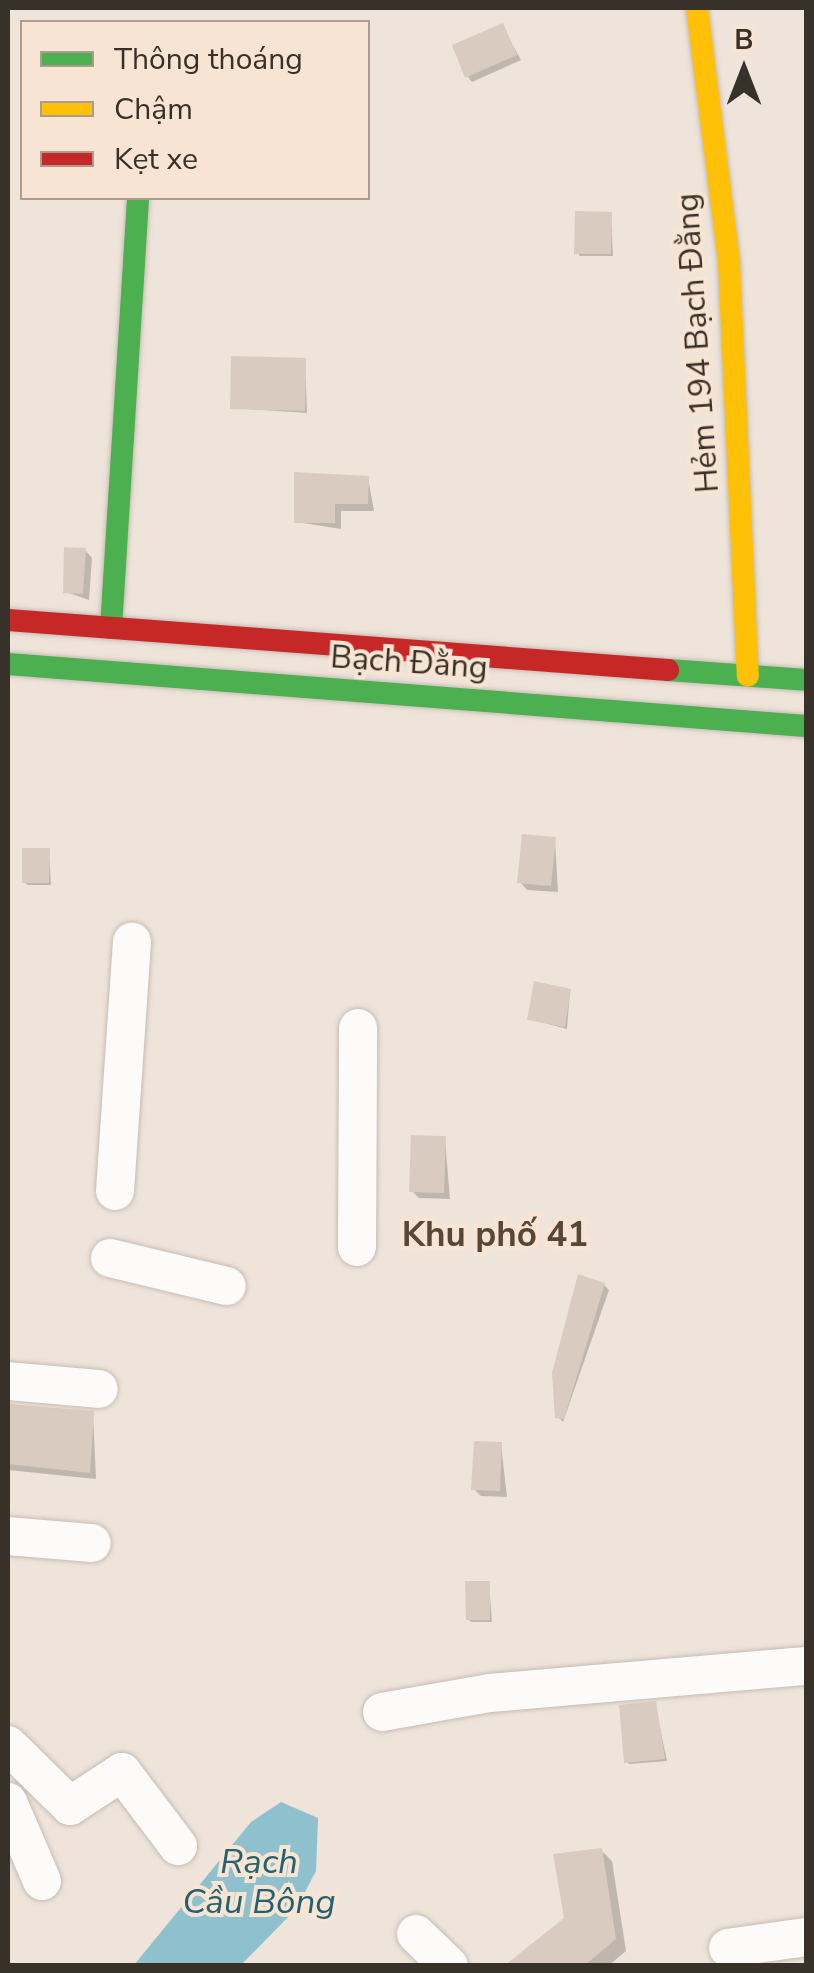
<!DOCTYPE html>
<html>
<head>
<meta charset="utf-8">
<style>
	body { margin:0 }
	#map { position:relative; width:814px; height:1973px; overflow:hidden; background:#efe4da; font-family:"Nunito Sans",sans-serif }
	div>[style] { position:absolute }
	.water>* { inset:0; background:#8fc0cd }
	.shadow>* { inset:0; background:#0003 }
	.building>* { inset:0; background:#dacbc0 }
	.roads { filter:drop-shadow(0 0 2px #c5bcb5) drop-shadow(0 0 2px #c5bcb5) }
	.street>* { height:38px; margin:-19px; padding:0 19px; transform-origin:19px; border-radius:19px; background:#fdfbf9 }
	.fast>* { height:22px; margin:-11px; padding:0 11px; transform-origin:11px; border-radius:11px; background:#4caf50 }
	.slow>* { height:22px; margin:-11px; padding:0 11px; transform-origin:11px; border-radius:11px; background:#ffc107 }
	.jam>* { height:22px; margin:-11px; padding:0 11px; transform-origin:11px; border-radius:11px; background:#c62828 }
	span { translate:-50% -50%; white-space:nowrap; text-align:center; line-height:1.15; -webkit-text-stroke:8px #f7e4d2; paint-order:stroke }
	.street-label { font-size:32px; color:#38312a }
	.neighbourhood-label { font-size:35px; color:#574739; font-weight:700 }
	.water-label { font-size:35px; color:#236071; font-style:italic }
	.frame { position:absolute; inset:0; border:10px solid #38312a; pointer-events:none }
	.legend { position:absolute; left:20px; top:20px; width:350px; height:180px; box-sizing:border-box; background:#f7e4d2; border:2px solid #ab9c8f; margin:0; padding:12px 18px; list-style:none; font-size:30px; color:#38312a }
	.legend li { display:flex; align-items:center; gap:20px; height:50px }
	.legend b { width:50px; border:2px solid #ab9c8f }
	.north { position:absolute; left:694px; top:20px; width:100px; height:100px; -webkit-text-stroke:8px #f7e4d2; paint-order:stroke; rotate:0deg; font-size:28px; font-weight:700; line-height:40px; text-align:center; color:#38312a }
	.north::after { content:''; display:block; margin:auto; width:35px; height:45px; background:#38312a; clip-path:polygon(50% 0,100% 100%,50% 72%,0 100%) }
</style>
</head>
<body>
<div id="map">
	<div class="water">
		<div style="clip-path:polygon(281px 1802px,318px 1818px,316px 1871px,296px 1909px,241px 1965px,134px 1965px,251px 1822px)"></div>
	</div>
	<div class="shadow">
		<div style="clip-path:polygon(502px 26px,521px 60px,472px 82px,467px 76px)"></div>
		<div style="clip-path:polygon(611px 214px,613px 256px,580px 256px,577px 253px)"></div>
		<div style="clip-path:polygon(305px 361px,307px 413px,233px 408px)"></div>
		<div style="clip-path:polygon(368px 478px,374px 511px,341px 511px,341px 529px,296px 522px)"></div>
		<div style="clip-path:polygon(85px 550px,92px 558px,89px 600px,66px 592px)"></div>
		<div style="clip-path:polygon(555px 840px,558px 892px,527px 890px,520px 882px)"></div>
		<div style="clip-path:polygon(49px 850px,51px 885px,28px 885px,24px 882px)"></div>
		<div style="clip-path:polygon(570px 991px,567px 1029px,529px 1019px)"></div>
		<div style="clip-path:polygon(445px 1139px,450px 1199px,419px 1198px,412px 1191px)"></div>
		<div style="clip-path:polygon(604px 1285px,609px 1290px,563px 1422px,558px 1417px)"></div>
		<div style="clip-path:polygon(8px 1404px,93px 1414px,96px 1479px,8px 1470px)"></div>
		<div style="clip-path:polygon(501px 1444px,507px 1497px,481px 1496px,474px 1489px)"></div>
		<div style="clip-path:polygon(489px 1584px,492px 1622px,471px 1622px,468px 1619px)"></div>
		<div style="clip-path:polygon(655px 1704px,667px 1761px,629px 1764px,626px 1761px)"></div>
		<div style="clip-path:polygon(601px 1850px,612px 1861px,626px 1951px,608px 1966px,516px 1966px,567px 1919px)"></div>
	</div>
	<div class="building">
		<div style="clip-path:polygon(503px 23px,517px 55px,465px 78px,452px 45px)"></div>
		<div style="clip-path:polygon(575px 211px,612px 212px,611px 254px,574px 254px)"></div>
		<div style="clip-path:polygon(231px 356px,306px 358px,305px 411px,230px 409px)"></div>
		<div style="clip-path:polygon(294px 472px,369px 476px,368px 504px,335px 504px,335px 523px,294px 523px)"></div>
		<div style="clip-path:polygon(64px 547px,86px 548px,83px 594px,63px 593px)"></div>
		<div style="clip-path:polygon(522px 834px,556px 837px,551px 886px,517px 883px)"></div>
		<div style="clip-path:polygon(22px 848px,50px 848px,49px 883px,22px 883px)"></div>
		<div style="clip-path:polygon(534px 981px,571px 989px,565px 1027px,527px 1020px)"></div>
		<div style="clip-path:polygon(411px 1135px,446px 1136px,444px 1193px,409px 1192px)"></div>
		<div style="clip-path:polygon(578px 1274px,605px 1283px,564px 1419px,555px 1418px,552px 1373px)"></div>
		<div style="clip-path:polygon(8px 1404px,94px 1411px,90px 1473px,8px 1464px)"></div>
		<div style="clip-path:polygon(474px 1441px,502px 1442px,500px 1491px,471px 1490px)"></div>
		<div style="clip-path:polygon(465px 1581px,490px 1581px,490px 1620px,466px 1620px)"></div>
		<div style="clip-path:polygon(656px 1701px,665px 1759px,624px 1763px,619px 1705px)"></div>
		<div style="clip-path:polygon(602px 1848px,616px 1939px,584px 1966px,504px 1966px,564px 1918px,553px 1854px)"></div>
	</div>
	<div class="roads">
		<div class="street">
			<div style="left:115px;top:1191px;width:250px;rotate:-86.1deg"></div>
			<div style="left:357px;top:1247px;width:219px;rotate:-89.7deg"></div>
			<div style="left:110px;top:1258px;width:120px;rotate:13.5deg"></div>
			<div style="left:8px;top:1381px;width:91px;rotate:5deg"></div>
			<div style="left:8px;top:1536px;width:84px;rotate:4.8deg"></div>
			<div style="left:382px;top:1712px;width:110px;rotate:-10deg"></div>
			<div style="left:490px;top:1693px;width:317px;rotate:-4.9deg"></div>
			<div style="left:8px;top:1745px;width:87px;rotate:44.5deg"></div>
			<div style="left:70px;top:1806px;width:62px;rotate:-33.2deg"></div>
			<div style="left:122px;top:1772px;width:93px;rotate:52.9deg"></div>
			<div style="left:8px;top:1802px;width:86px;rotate:66.7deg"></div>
			<div style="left:416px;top:1934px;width:46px;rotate:44.1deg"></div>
			<div style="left:728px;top:1948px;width:79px;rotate:-8deg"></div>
		</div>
		<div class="fast">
			<div style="left:111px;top:628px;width:431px;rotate:-86.4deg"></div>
			<div style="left:8px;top:664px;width:800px;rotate:4.44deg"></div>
			<div style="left:668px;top:670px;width:138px;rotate:4.1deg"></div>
		</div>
		<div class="slow">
			<div style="left:697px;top:8px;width:256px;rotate:82.8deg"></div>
			<div style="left:729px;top:262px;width:414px;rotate:87.4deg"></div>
		</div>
		<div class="jam">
			<div style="left:8px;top:620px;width:662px;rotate:4.33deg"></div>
		</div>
	</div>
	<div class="street-label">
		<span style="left:698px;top:343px;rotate:-94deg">Hẻm 194 Bạch Đằng</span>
		<span style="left:409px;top:663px;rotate:4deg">Bạch Đằng</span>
	</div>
	<div class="neighbourhood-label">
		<span style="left:495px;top:1235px">Khu phố 41</span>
	</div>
	<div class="water-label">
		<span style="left:259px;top:1882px">Rạch<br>Cầu Bông</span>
	</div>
	<div class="frame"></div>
	<ul class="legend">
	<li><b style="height:12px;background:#4caf50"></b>Thông thoáng</li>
	<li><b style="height:12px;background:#ffc107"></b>Chậm</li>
	<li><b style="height:12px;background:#c62828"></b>Kẹt xe</li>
	</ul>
	<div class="north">B</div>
</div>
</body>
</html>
